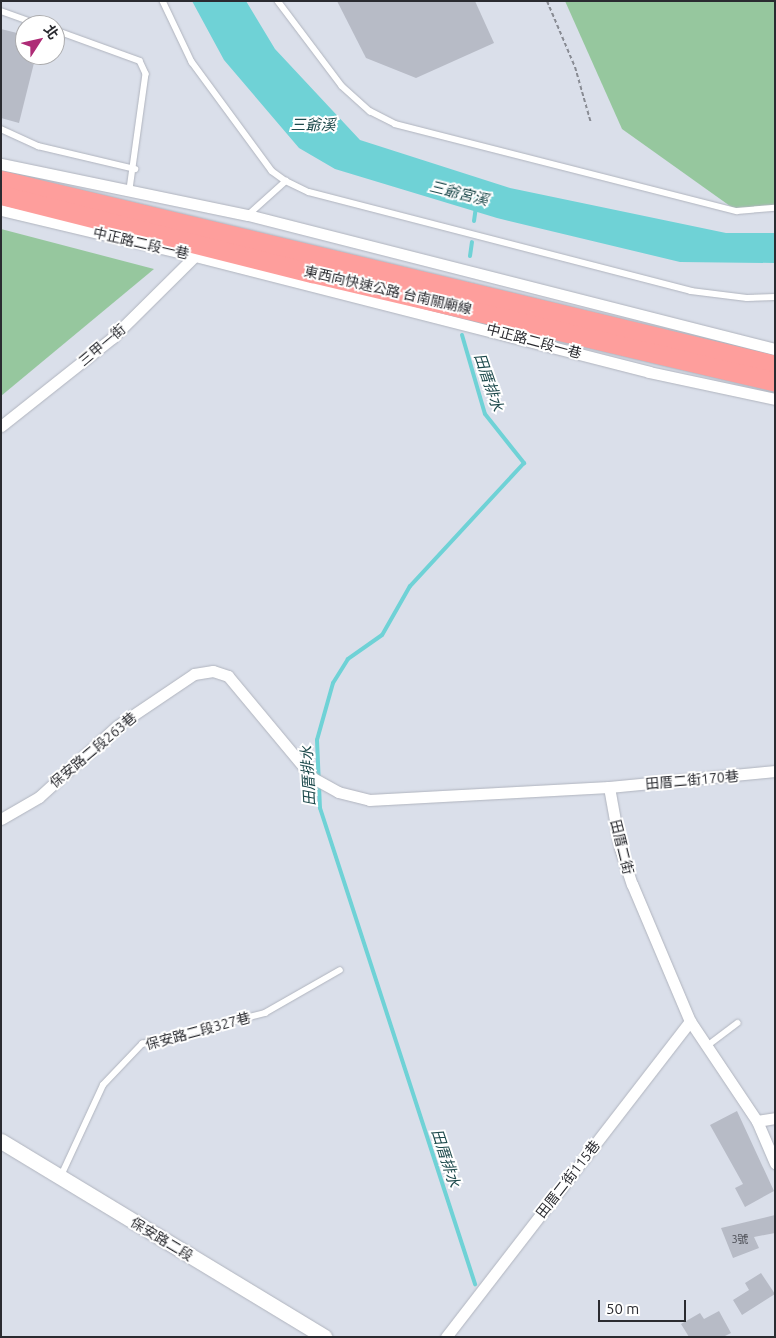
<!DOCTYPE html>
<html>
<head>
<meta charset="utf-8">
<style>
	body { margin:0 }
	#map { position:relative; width:776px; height:1338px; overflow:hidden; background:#dadfea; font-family:Ubuntu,"Noto Sans TC",sans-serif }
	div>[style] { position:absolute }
	.green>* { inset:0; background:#96c79e }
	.water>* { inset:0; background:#6fd2d6 }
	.stream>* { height:4px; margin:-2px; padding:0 2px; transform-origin:2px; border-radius:2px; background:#6fd2d6 }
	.building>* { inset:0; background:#b7bbc6 }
	.path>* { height:2px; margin-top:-1px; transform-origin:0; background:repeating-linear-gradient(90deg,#888b93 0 4px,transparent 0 6.5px) }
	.roads { filter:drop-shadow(0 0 1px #b0b4be) drop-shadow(0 0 1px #b0b4be) }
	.service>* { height:5.5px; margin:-2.75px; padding:0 2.75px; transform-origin:2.75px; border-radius:2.75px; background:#fff }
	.minor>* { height:11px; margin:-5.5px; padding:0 5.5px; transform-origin:5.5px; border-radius:5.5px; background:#fff }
	.tertiary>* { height:15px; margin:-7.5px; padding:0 7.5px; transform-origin:7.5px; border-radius:7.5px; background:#fff }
	.trunk>* { height:19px; margin:-9.5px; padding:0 9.5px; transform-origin:9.5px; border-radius:9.5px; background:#fe9e9c }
	span { translate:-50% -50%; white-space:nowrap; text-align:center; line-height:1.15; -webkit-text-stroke:4px #fff; paint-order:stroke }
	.number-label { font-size:11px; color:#4d4f56 }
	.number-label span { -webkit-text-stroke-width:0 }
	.street-label { font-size:14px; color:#2a2b30 }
	.water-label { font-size:15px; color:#1c494b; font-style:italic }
	.frame { position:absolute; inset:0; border:2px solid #2a2b30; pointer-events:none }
	.north { position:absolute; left:15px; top:15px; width:50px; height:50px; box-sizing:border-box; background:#fff; border:1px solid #aaaaac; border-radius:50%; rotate:55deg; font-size:14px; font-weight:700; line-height:20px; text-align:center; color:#2a2b30 }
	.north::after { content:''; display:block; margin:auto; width:18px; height:22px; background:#ae2b76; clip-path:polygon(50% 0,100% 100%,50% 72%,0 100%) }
	.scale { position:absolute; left:598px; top:1300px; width:88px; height:22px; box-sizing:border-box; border:2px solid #2a2b30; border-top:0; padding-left:6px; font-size:15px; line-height:18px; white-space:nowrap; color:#2a2b30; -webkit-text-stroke:4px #fff; paint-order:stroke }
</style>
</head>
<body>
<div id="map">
	<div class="green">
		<div style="clip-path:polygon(565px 1px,775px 1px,775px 208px,737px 211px,622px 129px)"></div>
		<div style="clip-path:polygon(1px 229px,154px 269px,1px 396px)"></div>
	</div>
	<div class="water">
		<div style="clip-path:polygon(192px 1px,246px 1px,275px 49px,360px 140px,510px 188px,726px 233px,775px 233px,775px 263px,680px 262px,497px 218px,335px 169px,299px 148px,224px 60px)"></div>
	</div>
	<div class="stream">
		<div style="left:474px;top:221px;width:15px;rotate:-82deg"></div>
		<div style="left:470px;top:256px;width:14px;rotate:-82deg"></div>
		<div style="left:462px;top:335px;width:82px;rotate:73.8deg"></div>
		<div style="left:485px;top:414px;width:63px;rotate:51.5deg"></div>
		<div style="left:524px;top:463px;width:168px;rotate:132.8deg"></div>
		<div style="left:410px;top:586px;width:56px;rotate:119.7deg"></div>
		<div style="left:382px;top:635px;width:42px;rotate:144.8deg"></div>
		<div style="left:348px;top:659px;width:28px;rotate:122deg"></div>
		<div style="left:333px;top:683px;width:59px;rotate:105.7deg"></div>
		<div style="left:317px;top:740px;width:68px;rotate:87.5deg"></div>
		<div style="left:320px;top:808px;width:501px;rotate:71.96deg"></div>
	</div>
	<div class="building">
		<div style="clip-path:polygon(337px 1px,475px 1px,494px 43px,416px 78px,366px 58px)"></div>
		<div style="clip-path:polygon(1px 29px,25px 35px,25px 55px,36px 55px,19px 123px,1px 118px)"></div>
		<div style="clip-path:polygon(737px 1111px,774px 1191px,745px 1207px,735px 1188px,743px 1184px,710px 1125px)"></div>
		<div style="clip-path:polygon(775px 1215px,775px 1233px,754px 1237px,759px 1248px,733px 1258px,721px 1228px)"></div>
		<div style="clip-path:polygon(761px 1273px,775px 1294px,742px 1315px,733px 1300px,749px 1290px,745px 1283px)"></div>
		<div style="clip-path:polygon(719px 1311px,731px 1333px,723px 1337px,689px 1337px,681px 1324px,700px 1313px,704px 1319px)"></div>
	</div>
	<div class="path">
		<div style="left:547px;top:1px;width:72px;rotate:67deg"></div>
		<div style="left:575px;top:67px;width:58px;rotate:74.1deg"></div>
	</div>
	<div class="roads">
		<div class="service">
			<div style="left:163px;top:1px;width:68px;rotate:64.6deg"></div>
			<div style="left:192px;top:62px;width:135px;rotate:53.7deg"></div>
			<div style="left:272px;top:171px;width:17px;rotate:36deg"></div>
			<div style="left:286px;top:181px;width:25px;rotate:26deg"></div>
			<div style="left:309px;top:192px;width:395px;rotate:14.5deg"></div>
			<div style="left:691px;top:291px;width:56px;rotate:7.1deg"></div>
			<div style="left:747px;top:298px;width:28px;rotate:-2deg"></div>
			<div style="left:278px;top:1px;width:106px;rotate:53deg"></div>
			<div style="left:342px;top:86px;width:38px;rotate:42deg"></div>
			<div style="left:370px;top:111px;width:28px;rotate:27deg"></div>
			<div style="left:395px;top:124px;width:353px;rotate:14.3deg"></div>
			<div style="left:737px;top:211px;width:38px;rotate:-5deg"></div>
			<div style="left:1px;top:11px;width:41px;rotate:19.7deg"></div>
			<div style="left:55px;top:30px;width:90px;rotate:20deg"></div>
			<div style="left:140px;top:61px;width:14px;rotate:65deg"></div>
			<div style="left:146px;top:74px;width:117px;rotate:97.9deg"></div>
			<div style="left:1px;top:129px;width:41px;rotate:24.7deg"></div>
			<div style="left:38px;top:146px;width:100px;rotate:13.3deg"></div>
			<div style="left:248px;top:215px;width:51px;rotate:-41.8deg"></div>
			<div style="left:707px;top:1046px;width:38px;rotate:-37deg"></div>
			<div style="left:61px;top:1176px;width:100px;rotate:-65.2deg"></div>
			<div style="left:103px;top:1085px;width:57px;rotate:-46.4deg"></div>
			<div style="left:142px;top:1044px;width:127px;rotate:-14.1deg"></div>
			<div style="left:265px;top:1013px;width:86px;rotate:-29.8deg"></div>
		</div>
		<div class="minor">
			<div style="left:1px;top:164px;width:252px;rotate:11.7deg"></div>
			<div style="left:248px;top:215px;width:544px;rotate:14.27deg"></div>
			<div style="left:1px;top:210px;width:199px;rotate:13.3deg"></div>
			<div style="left:195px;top:256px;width:469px;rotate:14.3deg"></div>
			<div style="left:649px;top:372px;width:129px;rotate:12.1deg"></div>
			<div style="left:1px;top:426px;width:142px;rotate:-38.4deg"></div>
			<div style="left:112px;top:338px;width:117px;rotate:-44.7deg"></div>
			<div style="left:609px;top:787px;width:62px;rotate:79.8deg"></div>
			<div style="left:620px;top:848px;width:38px;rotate:72deg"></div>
			<div style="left:632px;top:884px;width:149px;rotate:67.1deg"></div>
			<div style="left:690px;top:1021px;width:120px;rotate:56.2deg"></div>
			<div style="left:757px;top:1121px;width:46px;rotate:66.8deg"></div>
			<div style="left:1px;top:819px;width:44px;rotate:-30.1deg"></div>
			<div style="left:39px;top:797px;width:105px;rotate:-42.3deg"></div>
			<div style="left:117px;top:726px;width:93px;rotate:-34deg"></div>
			<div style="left:194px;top:674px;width:19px;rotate:-9deg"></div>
			<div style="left:213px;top:671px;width:16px;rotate:18deg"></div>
			<div style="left:228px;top:676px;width:133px;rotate:50.2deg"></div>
			<div style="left:313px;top:778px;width:29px;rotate:29deg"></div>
			<div style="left:338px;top:792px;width:32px;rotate:14deg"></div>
			<div style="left:369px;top:800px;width:240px;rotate:-3.1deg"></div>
			<div style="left:609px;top:787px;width:167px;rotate:-5.5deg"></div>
			<div style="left:757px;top:1121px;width:18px;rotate:-9deg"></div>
			<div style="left:446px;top:1337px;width:399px;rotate:-52.3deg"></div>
		</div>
		<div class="tertiary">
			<div style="left:1px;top:1141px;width:378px;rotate:31.2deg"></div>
		</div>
		<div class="trunk">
			<div style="left:1px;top:180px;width:796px;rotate:13.44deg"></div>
			<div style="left:1px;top:195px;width:321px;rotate:14.1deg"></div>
			<div style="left:312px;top:273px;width:476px;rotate:13.2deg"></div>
		</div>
	</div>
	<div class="number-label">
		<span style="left:740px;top:1239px">3號</span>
	</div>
	<div class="street-label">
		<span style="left:141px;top:243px;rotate:13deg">中正路二段一巷</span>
		<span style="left:388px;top:290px;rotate:13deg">東西向快速公路 台南關廟線</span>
		<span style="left:534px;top:341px;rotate:15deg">中正路二段一巷</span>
		<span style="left:102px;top:345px;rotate:-40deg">三甲一街</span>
		<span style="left:93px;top:750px;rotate:-40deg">保安路二段263巷</span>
		<span style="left:692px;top:780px;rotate:-5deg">田厝二街170巷</span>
		<span style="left:622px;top:847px;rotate:76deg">田厝二街</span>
		<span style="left:198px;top:1031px;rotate:-15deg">保安路二段327巷</span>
		<span style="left:568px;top:1179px;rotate:-52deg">田厝二街115巷</span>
		<span style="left:162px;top:1239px;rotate:31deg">保安路二段</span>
	</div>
	<div class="water-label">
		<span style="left:313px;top:125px">三爺溪</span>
		<span style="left:459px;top:193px;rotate:14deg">三爺宮溪</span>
		<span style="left:489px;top:382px;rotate:71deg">田厝排水</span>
		<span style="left:308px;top:776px;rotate:-93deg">田厝排水</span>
		<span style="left:446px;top:1158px;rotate:72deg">田厝排水</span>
	</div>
	<div class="frame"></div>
	<div class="north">北</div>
	<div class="scale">50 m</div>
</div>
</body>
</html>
